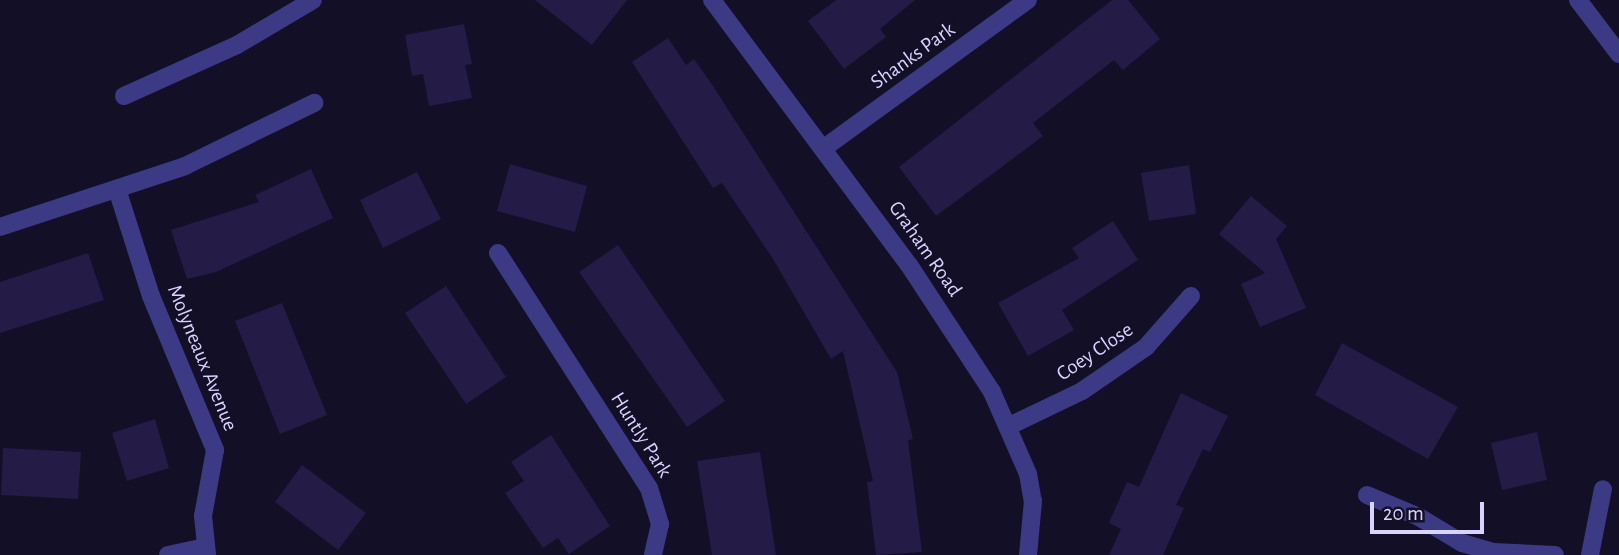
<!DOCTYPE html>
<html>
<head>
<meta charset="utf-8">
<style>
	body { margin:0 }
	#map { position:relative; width:1619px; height:555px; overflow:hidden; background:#130f26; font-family:"Alegreya Sans",sans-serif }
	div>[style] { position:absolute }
	.building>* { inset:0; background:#241b47 }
	.minor>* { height:18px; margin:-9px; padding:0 9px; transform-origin:9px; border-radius:9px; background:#3d3a85 }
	span { translate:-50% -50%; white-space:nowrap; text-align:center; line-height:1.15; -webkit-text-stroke:5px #130f26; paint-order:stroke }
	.street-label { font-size:21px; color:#d9d4ff }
	.scale { position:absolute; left:1370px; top:502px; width:114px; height:32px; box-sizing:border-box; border:4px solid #d9d4ff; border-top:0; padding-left:9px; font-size:21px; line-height:24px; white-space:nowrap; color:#d9d4ff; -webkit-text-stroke:5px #130f26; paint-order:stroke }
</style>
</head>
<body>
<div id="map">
	<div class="building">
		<div style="clip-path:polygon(535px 0,627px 0,592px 45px)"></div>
		<div style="clip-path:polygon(836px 0,915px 0,880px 29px,886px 37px,844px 69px,808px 21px)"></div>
		<div style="clip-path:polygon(1112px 0,1128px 0,1160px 39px,1123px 70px,1114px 60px,1033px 123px,1043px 136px,936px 216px,899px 167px)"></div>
		<div style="clip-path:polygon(464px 24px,472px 64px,465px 65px,472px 98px,429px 106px,423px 74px,412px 76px,405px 35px)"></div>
		<div style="clip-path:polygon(668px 38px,686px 65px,694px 59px,711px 83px,897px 372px,913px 439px,908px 440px,922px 552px,876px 555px,867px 482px,873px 481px,843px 351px,831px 359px,773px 259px,722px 183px,713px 188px,632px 62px)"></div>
		<div style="clip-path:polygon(510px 164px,587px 186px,575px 232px,497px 211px)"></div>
		<div style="clip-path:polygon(1189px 165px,1196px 214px,1149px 221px,1141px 173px)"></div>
		<div style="clip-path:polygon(311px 169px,333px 218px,216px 272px,187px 279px,171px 230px,259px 202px,255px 195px)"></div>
		<div style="clip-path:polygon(417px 172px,441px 219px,383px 248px,360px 200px)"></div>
		<div style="clip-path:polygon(1251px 196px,1287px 226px,1276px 239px,1306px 308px,1260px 327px,1241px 284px,1265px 273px,1219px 234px)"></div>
		<div style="clip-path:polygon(1113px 221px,1138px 260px,1062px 310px,1074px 330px,1028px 356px,998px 303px,1079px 258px,1072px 248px)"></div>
		<div style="clip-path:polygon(618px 245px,725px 401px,687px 427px,579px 272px)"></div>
		<div style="clip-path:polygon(88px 253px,104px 300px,0 333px,0 282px)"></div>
		<div style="clip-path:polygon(446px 286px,506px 377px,466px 404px,405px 313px)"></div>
		<div style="clip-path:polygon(282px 303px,327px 415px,280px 434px,235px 321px)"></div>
		<div style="clip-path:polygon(1342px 343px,1458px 407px,1428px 459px,1315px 395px)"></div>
		<div style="clip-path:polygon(1181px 393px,1228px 416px,1210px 452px,1203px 449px,1176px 505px,1184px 508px,1163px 555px,1109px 555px,1121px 529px,1109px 523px,1127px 482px,1139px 487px)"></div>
		<div style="clip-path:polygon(155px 419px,169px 468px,127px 481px,112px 433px)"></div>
		<div style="clip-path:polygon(1537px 432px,1547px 480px,1502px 490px,1491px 443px)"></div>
		<div style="clip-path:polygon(551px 435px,610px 526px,569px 554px,558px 538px,543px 548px,505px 493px,524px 481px,511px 462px)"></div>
		<div style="clip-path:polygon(3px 448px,81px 452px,78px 499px,1px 495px)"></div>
		<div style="clip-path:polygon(760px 452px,776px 555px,712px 555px,697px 461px)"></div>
		<div style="clip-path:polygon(302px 465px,366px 513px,338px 550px,275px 502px)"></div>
	</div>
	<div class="minor">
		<div style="left:712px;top:0;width:330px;rotate:53.4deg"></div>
		<div style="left:909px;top:265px;width:152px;rotate:56.8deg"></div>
		<div style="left:992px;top:392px;width:90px;rotate:66.3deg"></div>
		<div style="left:1028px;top:474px;width:27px;rotate:80deg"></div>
		<div style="left:1033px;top:501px;width:54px;rotate:95.3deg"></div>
		<div style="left:1578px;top:0;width:68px;rotate:52.8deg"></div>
		<div style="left:124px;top:96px;width:124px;rotate:-24.3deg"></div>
		<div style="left:237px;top:45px;width:88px;rotate:-30.6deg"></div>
		<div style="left:824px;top:148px;width:252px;rotate:-36deg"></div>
		<div style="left:117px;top:189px;width:112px;rotate:72.4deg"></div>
		<div style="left:151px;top:296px;width:167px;rotate:67.4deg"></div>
		<div style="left:215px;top:450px;width:67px;rotate:100.3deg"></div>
		<div style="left:203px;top:516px;width:39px;rotate:84deg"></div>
		<div style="left:0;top:227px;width:195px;rotate:-18.2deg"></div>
		<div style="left:185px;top:166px;width:144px;rotate:-26deg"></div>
		<div style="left:498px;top:253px;width:279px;rotate:57.3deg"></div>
		<div style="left:649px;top:488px;width:38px;rotate:73deg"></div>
		<div style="left:660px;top:524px;width:32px;rotate:103deg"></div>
		<div style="left:1009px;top:426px;width:81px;rotate:-25.6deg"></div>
		<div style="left:1082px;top:391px;width:78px;rotate:-34.5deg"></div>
		<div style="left:1146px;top:347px;width:68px;rotate:-48.6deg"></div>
		<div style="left:1367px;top:495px;width:56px;rotate:22.9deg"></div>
		<div style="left:1419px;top:517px;width:50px;rotate:31.2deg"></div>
		<div style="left:1462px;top:543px;width:32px;rotate:16deg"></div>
		<div style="left:1493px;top:552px;width:62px;rotate:2.8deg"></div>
		<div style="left:168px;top:555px;width:38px;rotate:-12deg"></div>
		<div style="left:1590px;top:555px;width:67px;rotate:-78.9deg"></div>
	</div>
	<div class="street-label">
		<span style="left:913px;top:56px;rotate:-36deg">Shanks Park</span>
		<span style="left:925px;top:249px;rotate:55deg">Graham Road</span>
		<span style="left:1095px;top:352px;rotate:-34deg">Coey Close</span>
		<span style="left:202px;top:358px;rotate:68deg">Molyneaux Avenue</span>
		<span style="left:641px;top:435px;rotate:58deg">Huntly Park</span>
	</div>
	<div class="scale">20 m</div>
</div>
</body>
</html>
